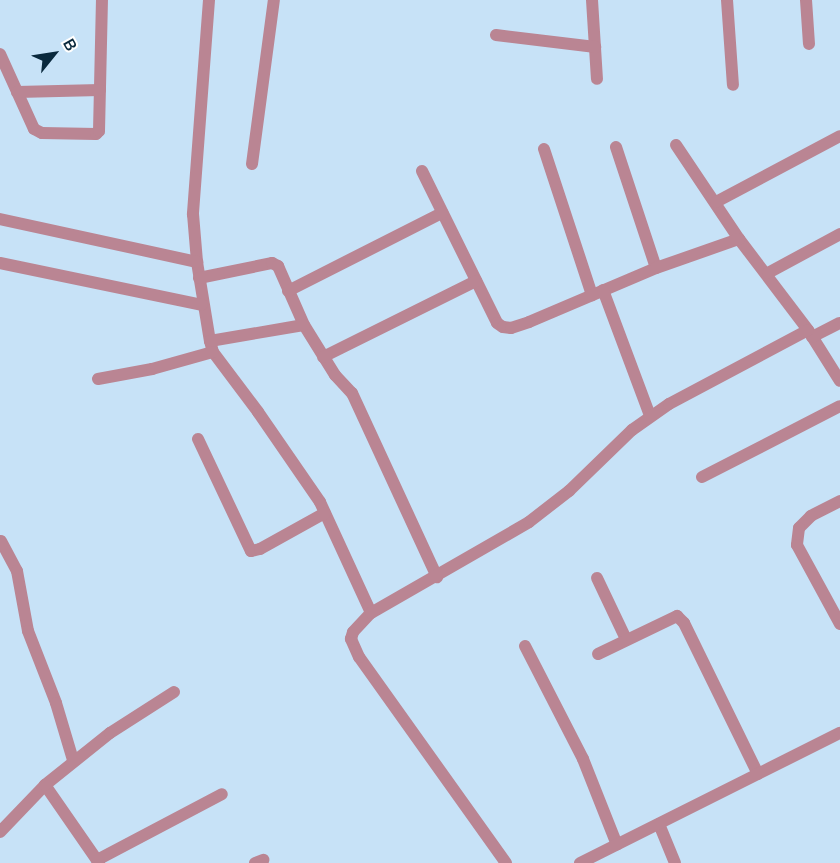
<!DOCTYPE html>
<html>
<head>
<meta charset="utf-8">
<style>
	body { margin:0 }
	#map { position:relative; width:840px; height:863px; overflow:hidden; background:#c7e2f7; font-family:"Nunito Sans",sans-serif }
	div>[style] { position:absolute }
	.minor>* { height:12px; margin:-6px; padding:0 6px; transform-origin:6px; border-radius:6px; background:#ba8593 }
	span { translate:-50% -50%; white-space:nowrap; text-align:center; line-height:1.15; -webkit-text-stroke:4.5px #fff; paint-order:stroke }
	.north { position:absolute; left:24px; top:24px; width:60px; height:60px; -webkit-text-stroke:4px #fff; paint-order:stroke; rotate:60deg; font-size:16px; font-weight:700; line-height:24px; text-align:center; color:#0a293d }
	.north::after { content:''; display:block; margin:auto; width:21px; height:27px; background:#0a293d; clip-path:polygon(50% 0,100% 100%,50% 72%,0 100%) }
</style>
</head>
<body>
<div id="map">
	<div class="minor">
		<div style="left:209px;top:0;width:215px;rotate:94.3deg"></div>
		<div style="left:193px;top:214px;width:48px;rotate:85.2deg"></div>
		<div style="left:197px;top:262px;width:80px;rotate:80.7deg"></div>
		<div style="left:210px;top:341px;width:11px;rotate:75deg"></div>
		<div style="left:213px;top:352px;width:75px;rotate:53.1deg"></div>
		<div style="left:258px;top:412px;width:109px;rotate:55.4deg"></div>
		<div style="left:320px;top:502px;width:122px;rotate:65.3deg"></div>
		<div style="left:592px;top:0;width:79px;rotate:86.4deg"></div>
		<div style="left:727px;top:0;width:85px;rotate:86deg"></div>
		<div style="left:806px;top:0;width:44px;rotate:86.1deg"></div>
		<div style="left:496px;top:35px;width:100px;rotate:6.9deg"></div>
		<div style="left:0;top:54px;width:82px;rotate:65.6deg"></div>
		<div style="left:34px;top:129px;width:9px;rotate:27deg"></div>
		<div style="left:42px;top:133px;width:54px;rotate:1.1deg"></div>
		<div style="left:96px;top:134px;width:4px;rotate:-45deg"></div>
		<div style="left:99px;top:131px;width:131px;rotate:-88.7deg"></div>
		<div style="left:17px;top:92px;width:83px;rotate:-1.4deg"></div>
		<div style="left:676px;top:145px;width:113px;rotate:56.2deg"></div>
		<div style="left:739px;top:239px;width:114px;rotate:52.8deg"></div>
		<div style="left:808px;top:330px;width:60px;rotate:57.9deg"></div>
		<div style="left:616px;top:147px;width:127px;rotate:71.7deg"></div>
		<div style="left:544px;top:149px;width:154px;rotate:71.8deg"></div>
		<div style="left:252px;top:164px;width:165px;rotate:-82.4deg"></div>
		<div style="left:422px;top:171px;width:169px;rotate:63.7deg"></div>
		<div style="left:497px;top:323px;width:7px;rotate:34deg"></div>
		<div style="left:503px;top:327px;width:8px;rotate:7deg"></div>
		<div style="left:511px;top:328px;width:19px;rotate:-18deg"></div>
		<div style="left:529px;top:322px;width:138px;rotate:-23deg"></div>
		<div style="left:656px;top:268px;width:88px;rotate:-19.3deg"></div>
		<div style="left:716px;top:202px;width:140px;rotate:-28deg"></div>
		<div style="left:0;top:219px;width:202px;rotate:12.3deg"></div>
		<div style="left:0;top:263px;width:206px;rotate:11.7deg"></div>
		<div style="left:768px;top:273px;width:82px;rotate:-28.4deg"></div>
		<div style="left:199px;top:278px;width:75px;rotate:-11.6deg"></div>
		<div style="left:272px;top:263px;width:7px;rotate:27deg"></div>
		<div style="left:278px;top:266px;width:64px;rotate:66.2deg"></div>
		<div style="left:304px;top:325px;width:59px;rotate:58.2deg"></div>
		<div style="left:335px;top:375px;width:25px;rotate:47deg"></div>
		<div style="left:352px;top:393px;width:203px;rotate:65.2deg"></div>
		<div style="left:603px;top:290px;width:134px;rotate:69.5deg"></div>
		<div style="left:288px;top:291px;width:173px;rotate:-26.9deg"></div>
		<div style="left:812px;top:337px;width:31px;rotate:-27deg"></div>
		<div style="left:210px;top:341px;width:95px;rotate:-9.7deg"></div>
		<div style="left:323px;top:357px;width:171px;rotate:-26.4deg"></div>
		<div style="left:98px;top:379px;width:55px;rotate:-10.5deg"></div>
		<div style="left:152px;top:369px;width:63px;rotate:-15.6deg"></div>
		<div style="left:198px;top:439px;width:124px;rotate:64.7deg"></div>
		<div style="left:251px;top:551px;width:9px;rotate:-13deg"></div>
		<div style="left:260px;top:549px;width:74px;rotate:-29deg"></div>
		<div style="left:702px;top:477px;width:155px;rotate:-27.2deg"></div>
		<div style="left:840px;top:501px;width:33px;rotate:153deg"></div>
		<div style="left:811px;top:516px;width:17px;rotate:135deg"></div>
		<div style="left:799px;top:528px;width:17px;rotate:97deg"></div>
		<div style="left:797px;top:545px;width:90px;rotate:61.4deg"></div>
		<div style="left:1px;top:541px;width:34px;rotate:62deg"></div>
		<div style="left:17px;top:571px;width:61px;rotate:79.6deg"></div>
		<div style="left:28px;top:631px;width:77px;rotate:68.7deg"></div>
		<div style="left:56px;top:703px;width:59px;rotate:73.4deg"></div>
		<div style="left:597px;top:578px;width:68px;rotate:64.6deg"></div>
		<div style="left:525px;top:646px;width:127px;rotate:62.8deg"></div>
		<div style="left:583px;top:759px;width:92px;rotate:68.4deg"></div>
		<div style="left:598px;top:654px;width:88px;rotate:-25.7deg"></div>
		<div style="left:677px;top:616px;width:10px;rotate:45deg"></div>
		<div style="left:684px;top:623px;width:168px;rotate:63.9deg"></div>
		<div style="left:659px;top:824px;width:42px;rotate:67.7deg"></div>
		<div style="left:0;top:832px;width:65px;rotate:-46.2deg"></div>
		<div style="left:97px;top:860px;width:141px;rotate:-27.8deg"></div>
		<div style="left:99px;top:863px;width:95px;rotate:-124.7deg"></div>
		<div style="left:45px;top:785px;width:83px;rotate:-38.7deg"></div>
		<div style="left:110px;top:733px;width:76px;rotate:-32.6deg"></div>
		<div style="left:255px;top:863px;width:9px;rotate:-21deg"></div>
		<div style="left:506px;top:863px;width:253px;rotate:-125.5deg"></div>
		<div style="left:359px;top:657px;width:20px;rotate:-114deg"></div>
		<div style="left:351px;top:639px;width:7px;rotate:-74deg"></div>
		<div style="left:353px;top:632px;width:26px;rotate:-47deg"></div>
		<div style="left:371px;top:613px;width:182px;rotate:-29.9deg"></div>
		<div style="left:529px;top:522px;width:51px;rotate:-37.8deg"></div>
		<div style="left:569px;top:491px;width:88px;rotate:-44.1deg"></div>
		<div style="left:632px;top:430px;width:45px;rotate:-35.1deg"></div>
		<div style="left:669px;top:404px;width:157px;rotate:-28deg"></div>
		<div style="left:580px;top:863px;width:291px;rotate:-26.6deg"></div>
	</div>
	<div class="north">B</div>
</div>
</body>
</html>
